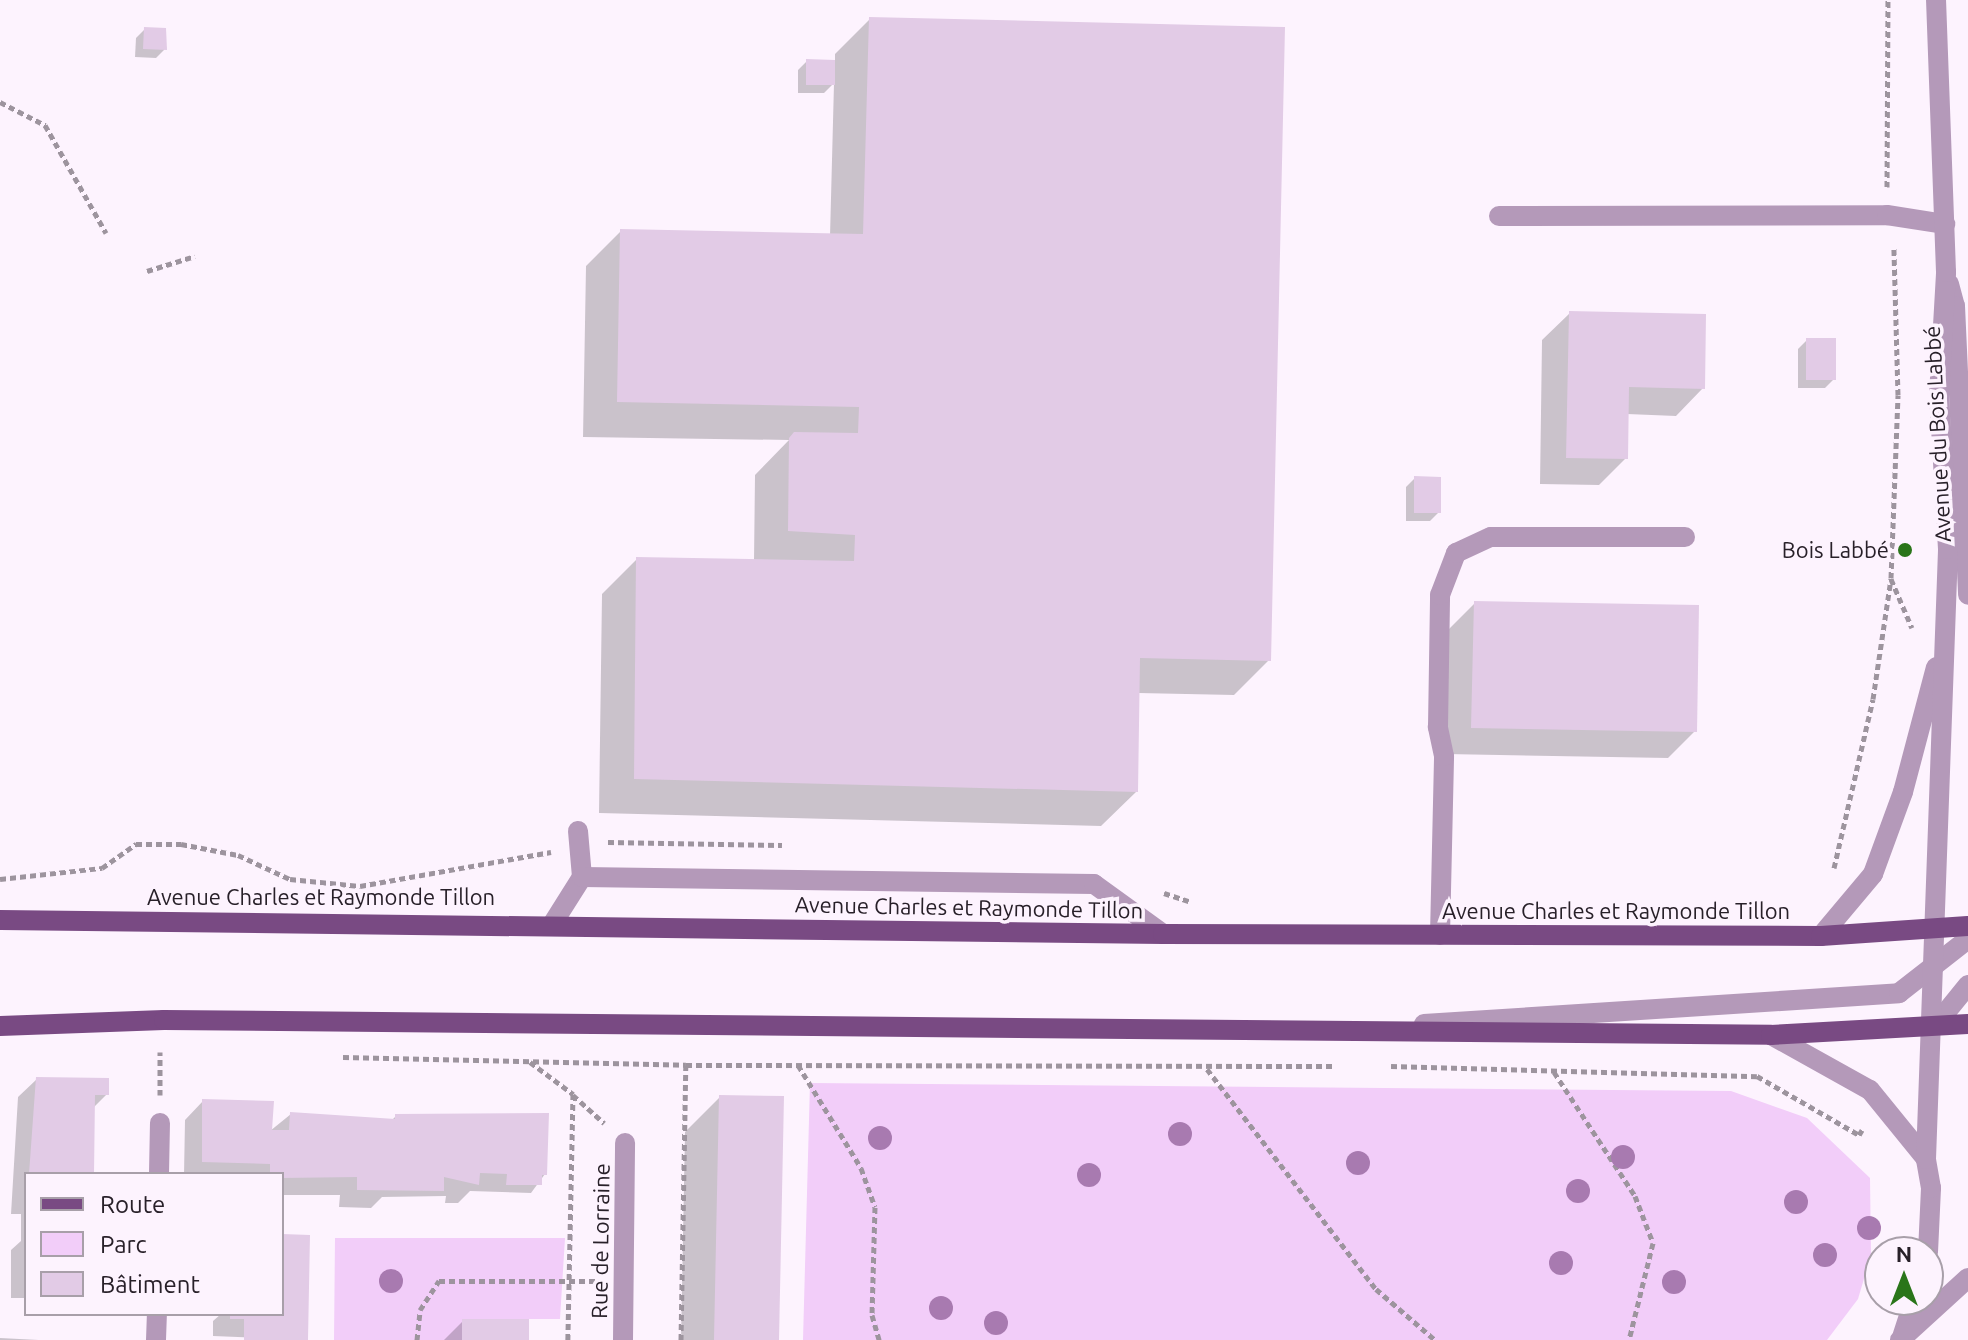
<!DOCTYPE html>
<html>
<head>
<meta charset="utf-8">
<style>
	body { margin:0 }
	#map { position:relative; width:1968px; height:1340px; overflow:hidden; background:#fdf3fe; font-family:Ubuntu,sans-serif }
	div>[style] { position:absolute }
	.green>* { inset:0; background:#f2cdf9 }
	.shadow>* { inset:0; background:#0003 }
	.building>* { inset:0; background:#e2cbe6 }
	.path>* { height:5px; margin-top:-2.5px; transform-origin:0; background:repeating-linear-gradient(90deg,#9d949e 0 6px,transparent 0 10px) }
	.minor>* { height:20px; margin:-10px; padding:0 10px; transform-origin:10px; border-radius:10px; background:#b499b9 }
	.major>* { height:20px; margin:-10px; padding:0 10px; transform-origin:10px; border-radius:10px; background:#794a83 }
	.trees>* { width:24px; height:24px; margin:-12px; border-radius:50%; background:#a87ab0 }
	.dots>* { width:22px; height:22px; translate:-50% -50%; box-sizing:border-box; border:4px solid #fdf3fe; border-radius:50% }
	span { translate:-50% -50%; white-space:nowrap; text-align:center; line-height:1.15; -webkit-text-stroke:7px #fdf3fe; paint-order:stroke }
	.street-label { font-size:22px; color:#282029 }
	.poi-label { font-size:22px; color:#282029 }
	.right { translate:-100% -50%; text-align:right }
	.legend { position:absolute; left:24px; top:1172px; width:260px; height:144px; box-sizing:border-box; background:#fdf3fe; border:2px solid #a89fa9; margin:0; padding:10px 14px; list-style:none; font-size:24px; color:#282029 }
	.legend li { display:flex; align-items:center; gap:16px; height:40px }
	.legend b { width:40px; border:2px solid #a89fa9 }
	.north { position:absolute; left:1864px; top:1236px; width:80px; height:80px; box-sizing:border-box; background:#fdf3fe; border:2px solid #a89fa9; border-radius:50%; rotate:0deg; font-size:22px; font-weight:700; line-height:32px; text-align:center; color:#282029 }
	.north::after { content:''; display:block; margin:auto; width:28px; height:36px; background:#2a751a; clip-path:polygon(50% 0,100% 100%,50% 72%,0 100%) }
</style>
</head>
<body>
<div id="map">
	<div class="green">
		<div style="clip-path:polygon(810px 1083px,1731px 1091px,1807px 1118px,1870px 1178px,1871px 1255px,1858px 1299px,1827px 1340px,803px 1340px)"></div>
		<div style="clip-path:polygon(335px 1238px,565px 1238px,560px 1319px,463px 1319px,462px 1340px,334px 1340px)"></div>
	</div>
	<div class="shadow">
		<div style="clip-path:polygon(870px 19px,1269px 660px,1234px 695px,1138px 693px,1136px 792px,1101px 826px,599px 813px,602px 594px,637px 559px,754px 561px,755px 475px,789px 440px,583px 437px,586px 266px,621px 231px,830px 236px,834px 83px,824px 93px,798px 93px,798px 70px,807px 61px,835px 62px,835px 54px)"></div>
		<div style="clip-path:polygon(145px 29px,165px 49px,156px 58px,135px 57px,136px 38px)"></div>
		<div style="clip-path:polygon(1570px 313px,1703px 388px,1676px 416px,1627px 414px,1626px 458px,1599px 485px,1540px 484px,1542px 340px)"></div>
		<div style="clip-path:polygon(1807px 340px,1834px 379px,1825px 388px,1798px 388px,1798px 349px)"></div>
		<div style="clip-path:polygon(1415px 478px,1439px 512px,1430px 521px,1406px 521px,1406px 487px)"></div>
		<div style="clip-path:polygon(1475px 603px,1695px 731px,1668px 758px,1445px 754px,1448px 630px)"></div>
		<div style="clip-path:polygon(37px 1079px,107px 1094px,93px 1108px,92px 1174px,26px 1174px,26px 1298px,11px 1298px,11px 1250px,21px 1241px,21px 1214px,11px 1214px,18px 1097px)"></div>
		<div style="clip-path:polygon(720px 1097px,777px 1340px,681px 1340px,685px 1132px)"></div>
		<div style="clip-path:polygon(203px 1101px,270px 1131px,291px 1114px,392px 1120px,396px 1116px,545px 1174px,531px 1193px,470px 1191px,458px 1203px,445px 1203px,446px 1196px,382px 1197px,371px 1208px,339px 1207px,340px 1195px,282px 1195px,282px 1174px,184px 1174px,185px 1120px)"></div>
		<div style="clip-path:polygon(282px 1236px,306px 1340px,213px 1336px,213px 1321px,221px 1314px,282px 1314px)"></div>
		<div style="clip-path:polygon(463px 1321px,527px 1340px,444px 1340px)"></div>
		<div style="clip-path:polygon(0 1338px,39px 1340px,0 1340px)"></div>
	</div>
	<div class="building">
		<div style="clip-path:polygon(869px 17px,1285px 27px,1271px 661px,1140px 658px,1138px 792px,634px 779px,636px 557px,854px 561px,855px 535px,788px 531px,789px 438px,794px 432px,858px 433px,859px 407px,617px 402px,620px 229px,863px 234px)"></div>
		<div style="clip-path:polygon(144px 27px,166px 28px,167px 50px,143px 49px)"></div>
		<div style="clip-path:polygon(806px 59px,835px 60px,835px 85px,806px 85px)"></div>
		<div style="clip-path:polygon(1569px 311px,1706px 314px,1705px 389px,1629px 387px,1628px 459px,1566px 458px)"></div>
		<div style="clip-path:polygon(1806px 338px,1836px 338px,1836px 380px,1806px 380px)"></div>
		<div style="clip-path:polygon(1414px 476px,1441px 477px,1441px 513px,1414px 513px)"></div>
		<div style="clip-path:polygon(1474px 601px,1699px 605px,1697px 732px,1471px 728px)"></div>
		<div style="clip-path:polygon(36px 1077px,109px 1078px,109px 1095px,95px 1095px,94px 1174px,29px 1174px)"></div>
		<div style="clip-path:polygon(719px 1095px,784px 1096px,779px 1340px,714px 1340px)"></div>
		<div style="clip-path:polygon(202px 1099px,274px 1101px,272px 1130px,289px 1130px,290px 1112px,395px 1119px,395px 1114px,549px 1113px,547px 1175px,542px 1175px,542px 1185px,506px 1185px,507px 1174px,480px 1173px,479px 1185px,444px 1177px,444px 1191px,357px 1190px,357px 1177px,282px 1178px,270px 1174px,270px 1164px,202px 1162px)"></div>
		<div style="clip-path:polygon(282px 1234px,310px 1235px,308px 1340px,244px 1340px,244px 1319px,230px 1319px,230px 1314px,282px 1314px)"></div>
		<div style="clip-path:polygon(462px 1319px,529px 1319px,529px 1340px,462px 1340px)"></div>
	</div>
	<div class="path">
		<div style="left:0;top:102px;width:51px;rotate:27.1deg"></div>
		<div style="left:45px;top:125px;width:124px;rotate:60.5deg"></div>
		<div style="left:1887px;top:187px;width:187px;rotate:-89.7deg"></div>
		<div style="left:147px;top:271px;width:50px;rotate:-17.4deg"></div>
		<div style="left:1891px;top:579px;width:53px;rotate:66.8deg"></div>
		<div style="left:608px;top:842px;width:174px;rotate:1deg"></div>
		<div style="left:1834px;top:868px;width:173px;rotate:-77deg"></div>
		<div style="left:1873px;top:699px;width:122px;rotate:-81.5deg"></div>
		<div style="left:1891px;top:578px;width:183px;rotate:-87.8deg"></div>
		<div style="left:1898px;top:395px;width:147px;rotate:-91.6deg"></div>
		<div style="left:0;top:879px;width:103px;rotate:-6.2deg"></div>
		<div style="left:102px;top:868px;width:42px;rotate:-35.2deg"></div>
		<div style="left:136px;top:844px;width:45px"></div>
		<div style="left:181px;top:844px;width:58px;rotate:10.9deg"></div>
		<div style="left:238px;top:855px;width:57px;rotate:24.8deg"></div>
		<div style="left:290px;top:879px;width:70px;rotate:5.7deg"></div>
		<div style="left:360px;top:886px;width:194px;rotate:-10.1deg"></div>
		<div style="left:1164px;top:893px;width:26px;rotate:18deg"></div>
		<div style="left:343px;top:1057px;width:343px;rotate:1.3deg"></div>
		<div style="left:686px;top:1065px;width:647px;rotate:0.09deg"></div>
		<div style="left:530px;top:1062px;width:54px;rotate:36.7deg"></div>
		<div style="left:573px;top:1094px;width:246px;rotate:91.2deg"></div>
		<div style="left:798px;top:1065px;width:121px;rotate:58.5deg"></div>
		<div style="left:861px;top:1168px;width:41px;rotate:70.3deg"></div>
		<div style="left:875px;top:1207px;width:108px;rotate:91.6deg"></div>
		<div style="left:872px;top:1315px;width:26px;rotate:74deg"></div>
		<div style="left:1391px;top:1066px;width:366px;rotate:1.6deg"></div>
		<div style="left:1757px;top:1076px;width:118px;rotate:30deg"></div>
		<div style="left:1859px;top:1135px;width:6px;rotate:-59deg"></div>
		<div style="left:1207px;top:1069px;width:277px;rotate:52.5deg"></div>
		<div style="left:1376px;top:1289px;width:78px;rotate:40.8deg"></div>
		<div style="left:1554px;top:1072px;width:148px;rotate:56.8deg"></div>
		<div style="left:1635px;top:1196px;width:50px;rotate:69deg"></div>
		<div style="left:1653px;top:1243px;width:100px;rotate:103.9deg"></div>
		<div style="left:160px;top:1095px;width:43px;rotate:-90deg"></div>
		<div style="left:573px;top:1095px;width:42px;rotate:42.1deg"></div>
		<div style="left:417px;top:1340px;width:30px;rotate:-84deg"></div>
		<div style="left:420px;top:1310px;width:35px;rotate:-57deg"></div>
		<div style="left:439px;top:1281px;width:157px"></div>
		<div style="left:681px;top:1340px;width:275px;rotate:-89deg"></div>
	</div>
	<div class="minor">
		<div style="left:1499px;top:216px;width:388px;rotate:-0.1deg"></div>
		<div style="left:1887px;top:215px;width:59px;rotate:8.8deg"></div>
		<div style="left:1949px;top:284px;width:23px;rotate:75deg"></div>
		<div style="left:1955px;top:306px;width:289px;rotate:87.4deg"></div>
		<div style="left:578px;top:831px;width:46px;rotate:85deg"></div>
		<div style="left:553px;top:923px;width:54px;rotate:-57.8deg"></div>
		<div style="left:582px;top:877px;width:512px;rotate:0.78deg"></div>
		<div style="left:1094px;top:884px;width:85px;rotate:35.9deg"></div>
		<div style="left:1440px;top:935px;width:179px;rotate:-88.7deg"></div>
		<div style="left:1444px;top:756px;width:30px;rotate:-102deg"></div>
		<div style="left:1438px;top:727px;width:132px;rotate:-89.1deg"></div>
		<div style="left:1440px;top:595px;width:45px;rotate:-69.1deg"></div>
		<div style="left:1456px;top:553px;width:38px;rotate:-25deg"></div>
		<div style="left:1491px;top:537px;width:194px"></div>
		<div style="left:1821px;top:936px;width:81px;rotate:-50deg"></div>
		<div style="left:1873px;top:874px;width:87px;rotate:-69.9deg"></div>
		<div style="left:1903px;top:792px;width:129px;rotate:-75.2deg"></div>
		<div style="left:1424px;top:1024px;width:476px;rotate:-3.7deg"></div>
		<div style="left:1899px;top:993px;width:88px;rotate:-38deg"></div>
		<div style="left:1934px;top:1027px;width:54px;rotate:-51deg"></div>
		<div style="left:1771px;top:1035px;width:113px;rotate:29.1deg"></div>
		<div style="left:1870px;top:1090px;width:89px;rotate:50.9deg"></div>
		<div style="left:159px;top:1174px;width:51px;rotate:-88.9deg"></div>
		<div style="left:1928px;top:1252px;width:64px;rotate:-87.3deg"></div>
		<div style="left:1931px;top:1188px;width:29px;rotate:-100deg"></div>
		<div style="left:1926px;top:1159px;width:610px;rotate:-87.93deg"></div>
		<div style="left:1948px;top:549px;width:154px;rotate:-93.3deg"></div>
		<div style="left:1939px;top:395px;width:123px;rotate:-86.7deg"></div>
		<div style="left:1946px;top:272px;width:272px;rotate:-92.1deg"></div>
		<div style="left:1903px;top:1334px;width:36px;rotate:-72deg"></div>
		<div style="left:156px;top:1340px;width:26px;rotate:-88deg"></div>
		<div style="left:623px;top:1340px;width:197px;rotate:-89.4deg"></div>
		<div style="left:1900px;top:1340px;width:92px;rotate:-42.4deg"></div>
	</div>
	<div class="major">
		<div style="left:0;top:920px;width:1163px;rotate:0.69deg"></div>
		<div style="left:1163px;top:934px;width:658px;rotate:0.17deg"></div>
		<div style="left:1821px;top:936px;width:147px;rotate:-3.9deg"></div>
		<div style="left:0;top:1026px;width:164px;rotate:-2.1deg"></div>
		<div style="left:164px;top:1020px;width:1607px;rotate:0.53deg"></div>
		<div style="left:1771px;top:1035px;width:197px;rotate:-3.2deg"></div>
	</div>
	<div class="trees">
		<div style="left:1180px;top:1134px"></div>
		<div style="left:880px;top:1138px"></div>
		<div style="left:1623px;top:1157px"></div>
		<div style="left:1358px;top:1163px"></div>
		<div style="left:1089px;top:1175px"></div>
		<div style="left:1578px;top:1191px"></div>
		<div style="left:1796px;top:1202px"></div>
		<div style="left:1869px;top:1228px"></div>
		<div style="left:1825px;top:1255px"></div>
		<div style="left:1561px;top:1263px"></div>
		<div style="left:391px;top:1281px"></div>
		<div style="left:1674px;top:1282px"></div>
		<div style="left:941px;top:1308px"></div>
		<div style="left:996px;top:1323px"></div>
	</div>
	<div class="dots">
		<div style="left:1905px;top:550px;background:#2a751a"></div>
	</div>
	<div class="street-label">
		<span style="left:1937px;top:434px;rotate:-93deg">Avenue du Bois Labbé</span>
		<span style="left:321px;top:897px">Avenue Charles et Raymonde Tillon</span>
		<span style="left:969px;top:907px;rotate:1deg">Avenue Charles et Raymonde Tillon</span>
		<span style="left:1616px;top:911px">Avenue Charles et Raymonde Tillon</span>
		<span style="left:600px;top:1241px;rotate:-89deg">Rue de Lorraine</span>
	</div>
	<div class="poi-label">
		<span class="right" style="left:1889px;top:550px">Bois Labbé</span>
	</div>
	<ul class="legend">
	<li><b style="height:10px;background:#794a83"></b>Route</li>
	<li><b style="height:22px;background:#f2cdf9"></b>Parc</li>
	<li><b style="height:22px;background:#e2cbe6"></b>Bâtiment</li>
	</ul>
	<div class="north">N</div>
</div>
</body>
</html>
